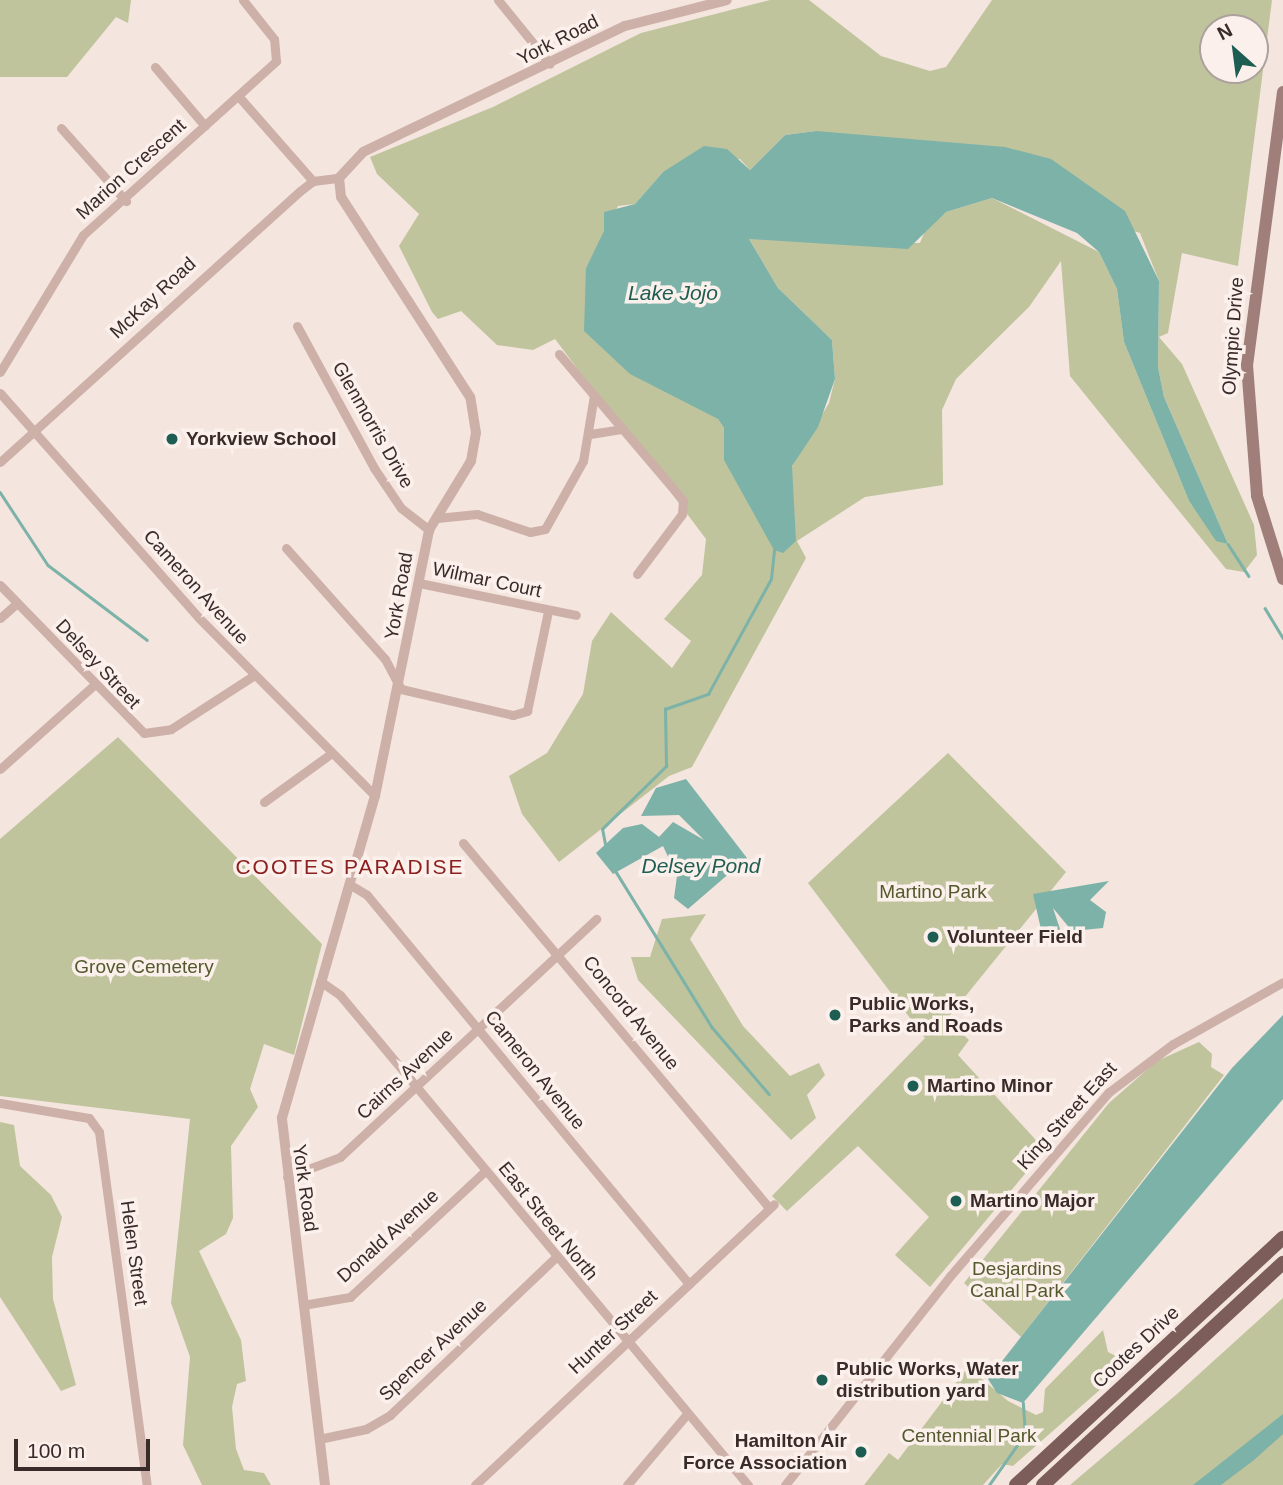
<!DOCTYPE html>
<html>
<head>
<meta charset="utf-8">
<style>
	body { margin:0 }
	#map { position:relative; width:1283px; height:1485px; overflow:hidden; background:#f4e5de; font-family:Helvetica,sans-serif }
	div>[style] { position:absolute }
	.green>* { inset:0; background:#bfc49d }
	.water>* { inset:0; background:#7cb2a8 }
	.stream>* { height:2.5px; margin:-1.25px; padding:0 1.25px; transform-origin:1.25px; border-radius:1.25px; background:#7cb2a8 }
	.minor>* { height:9px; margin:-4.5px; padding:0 4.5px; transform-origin:4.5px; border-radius:4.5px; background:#cdb1a9 }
	.tertiary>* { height:10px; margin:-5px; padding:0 5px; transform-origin:5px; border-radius:5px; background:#cdb1a9 }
	.secondary>* { height:12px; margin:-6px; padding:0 6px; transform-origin:6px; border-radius:6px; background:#a07f7a }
	.primary>* { height:14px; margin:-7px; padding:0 7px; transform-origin:7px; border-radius:7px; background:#7c5d5a }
	.dots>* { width:19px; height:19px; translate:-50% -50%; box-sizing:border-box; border:4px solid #fbf0eb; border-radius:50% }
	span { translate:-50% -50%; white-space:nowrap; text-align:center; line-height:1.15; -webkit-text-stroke:7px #fbf0eb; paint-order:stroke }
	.street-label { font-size:19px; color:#392b29 }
	.poi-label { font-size:19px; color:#392b29; font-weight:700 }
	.left { translate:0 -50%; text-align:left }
	.right { translate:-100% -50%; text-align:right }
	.park-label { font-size:19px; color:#53592c }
	.water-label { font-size:21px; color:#1d5d52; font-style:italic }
	.neighbourhood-label { font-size:21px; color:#8c201f; letter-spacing:2px }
	.north { position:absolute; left:1199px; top:14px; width:70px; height:70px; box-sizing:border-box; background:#fbf0eb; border:2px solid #ada19d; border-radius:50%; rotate:332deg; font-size:19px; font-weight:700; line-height:28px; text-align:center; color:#392b29 }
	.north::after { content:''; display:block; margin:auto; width:24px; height:32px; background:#1d5d52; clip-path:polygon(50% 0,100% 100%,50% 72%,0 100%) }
	.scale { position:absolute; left:14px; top:1439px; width:136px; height:32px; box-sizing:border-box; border:4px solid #392b29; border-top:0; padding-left:9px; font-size:21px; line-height:24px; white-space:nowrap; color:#392b29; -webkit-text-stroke:5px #fbf0eb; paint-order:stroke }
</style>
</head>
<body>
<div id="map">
	<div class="green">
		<div style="clip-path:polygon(0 0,131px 0,128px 23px,116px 17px,67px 77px,0 77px)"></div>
		<div style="clip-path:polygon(evenodd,770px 0,809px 0,881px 56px,930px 71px,946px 67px,992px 0,1272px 0,1238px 266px,1182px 253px,1168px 333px,1159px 337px,1182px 364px,1254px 525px,1257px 555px,1244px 572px,1226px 569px,1070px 376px,1061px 261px,1029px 307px,956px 379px,942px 410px,943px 485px,865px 497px,797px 541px,806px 558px,692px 767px,669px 776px,559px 862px,522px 814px,509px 776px,547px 753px,583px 694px,592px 641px,611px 612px,672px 668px,691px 641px,664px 619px,702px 575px,706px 539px,555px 339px,533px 350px,497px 345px,461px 311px,438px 319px,432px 312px,399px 246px,419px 214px,377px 174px,370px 157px,493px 107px,641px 33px,770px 0,1213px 28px,1255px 28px,1255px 70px,1213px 70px,1213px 28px,770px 0,816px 131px,1140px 233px,1159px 281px,1158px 367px,1164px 397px,1228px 544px,1216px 540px,1189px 501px,1124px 342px,1117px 289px,1099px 252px,992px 198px,946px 212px,926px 228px,920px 243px,749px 239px,778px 288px,832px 340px,835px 379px,829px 403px,792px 466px,724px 460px,724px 428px,718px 419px,586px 268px,618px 206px,635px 204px,663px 172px,740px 159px,750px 170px,785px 135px,816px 131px)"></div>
		<div style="clip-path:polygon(118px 737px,322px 944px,294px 1055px,264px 1044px,250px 1089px,258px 1107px,231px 1146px,233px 1218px,226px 1234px,199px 1251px,241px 1340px,246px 1381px,237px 1384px,232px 1407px,236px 1449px,244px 1470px,264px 1473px,271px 1485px,202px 1485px,183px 1445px,190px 1357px,171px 1303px,190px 1119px,0 1096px,0 839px)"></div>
		<div style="clip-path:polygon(948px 753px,1066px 872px,947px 1019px,969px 1040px,958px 1055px,1045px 1150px,930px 1287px,895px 1255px,929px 1217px,858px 1146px,787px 1211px,772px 1196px,925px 1038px,808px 883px)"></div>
		<div style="clip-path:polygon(706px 914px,690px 939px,743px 1026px,790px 1076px,819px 1063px,825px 1075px,807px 1095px,816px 1118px,791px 1140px,638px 980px,631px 957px,650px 957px,662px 919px)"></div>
		<div style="clip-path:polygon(1199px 1042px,1212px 1054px,1211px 1067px,1224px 1075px,1021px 1337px,964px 1283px,1109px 1103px,1157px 1061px)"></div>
		<div style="clip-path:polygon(0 1122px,14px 1125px,20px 1166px,51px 1195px,62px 1217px,52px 1257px,53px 1299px,76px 1385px,61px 1391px,0 1297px)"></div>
		<div style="clip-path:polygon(1283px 1298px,1283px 1485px,1070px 1485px,1177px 1394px)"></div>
		<div style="clip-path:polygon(1103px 1330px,1108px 1352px,1120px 1358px,1118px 1374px,1013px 1466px,1002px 1464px,983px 1485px,864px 1485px,889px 1453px,898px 1460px,968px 1367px,1008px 1401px,1036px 1415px,1043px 1412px,1045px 1389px)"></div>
	</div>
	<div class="water">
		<div style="clip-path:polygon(816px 131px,1005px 147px,1051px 159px,1125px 211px,1159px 281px,1158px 367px,1164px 397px,1228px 544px,1216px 541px,1189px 501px,1124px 342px,1117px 289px,1099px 252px,1077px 233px,992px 198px,946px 212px,908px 249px,749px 239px,778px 288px,832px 340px,835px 379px,818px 427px,792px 466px,796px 541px,783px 553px,774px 550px,724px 460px,724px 428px,718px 419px,630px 374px,584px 331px,586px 268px,604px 231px,604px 212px,635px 204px,663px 172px,704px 146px,727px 149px,750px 170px,785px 135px)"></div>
		<div style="clip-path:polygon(686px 779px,747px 858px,688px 909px,674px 898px,677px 876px,663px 846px,613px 874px,596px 853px,623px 828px,642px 824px,659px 837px,673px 822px,704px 840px,679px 815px,641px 816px,656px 788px)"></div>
		<div style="clip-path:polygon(1109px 881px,1090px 900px,1106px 912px,1103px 928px,1072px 931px,1053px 908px,1062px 935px,1054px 942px,1043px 938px,1033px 894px)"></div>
		<div style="clip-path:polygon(1283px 1015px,1283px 1099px,1023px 1403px,997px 1393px,988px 1379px,1232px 1068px)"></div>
		<div style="clip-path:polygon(1283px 1414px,1283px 1434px,1254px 1460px,1221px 1485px,1193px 1485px)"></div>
	</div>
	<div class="stream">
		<div style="left:0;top:492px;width:87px;rotate:56.7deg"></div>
		<div style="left:48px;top:565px;width:124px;rotate:37.1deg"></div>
		<div style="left:1228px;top:544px;width:38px;rotate:57deg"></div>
		<div style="left:1265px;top:608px;width:35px;rotate:59deg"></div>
		<div style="left:605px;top:844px;width:15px;rotate:-101deg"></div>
		<div style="left:602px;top:829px;width:90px;rotate:-44.5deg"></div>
		<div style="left:666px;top:766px;width:57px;rotate:-91deg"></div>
		<div style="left:665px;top:709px;width:46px;rotate:-19.2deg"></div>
		<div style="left:708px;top:694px;width:131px;rotate:-61.3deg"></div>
		<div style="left:771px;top:579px;width:29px;rotate:-84deg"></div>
		<div style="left:615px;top:870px;width:185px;rotate:58.3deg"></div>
		<div style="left:712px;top:1027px;width:88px;rotate:49.6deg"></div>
		<div style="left:989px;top:1485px;width:62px;rotate:-54.8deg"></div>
		<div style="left:1025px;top:1434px;width:31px;rotate:-94deg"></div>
	</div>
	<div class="minor">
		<div style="left:498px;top:0;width:82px;rotate:50.9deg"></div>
		<div style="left:155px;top:67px;width:77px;rotate:49.7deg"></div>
		<div style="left:240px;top:98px;width:111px;rotate:48.7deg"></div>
		<div style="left:61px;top:128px;width:98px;rotate:48.3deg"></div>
		<div style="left:297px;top:326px;width:162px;rotate:61.5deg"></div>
		<div style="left:374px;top:468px;width:48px;rotate:56deg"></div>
		<div style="left:401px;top:508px;width:36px;rotate:38deg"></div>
		<div style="left:559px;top:354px;width:192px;rotate:49.7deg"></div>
		<div style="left:683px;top:500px;width:14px;rotate:94deg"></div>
		<div style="left:682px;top:514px;width:75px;rotate:126.9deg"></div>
		<div style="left:0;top:372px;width:160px;rotate:-58.8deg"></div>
		<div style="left:83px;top:235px;width:260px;rotate:-42deg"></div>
		<div style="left:276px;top:61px;width:22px;rotate:-95deg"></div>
		<div style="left:274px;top:39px;width:50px;rotate:-128.5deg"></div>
		<div style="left:0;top:393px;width:300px;rotate:48.5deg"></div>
		<div style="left:199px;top:618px;width:250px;rotate:45.3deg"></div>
		<div style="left:590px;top:434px;width:33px;rotate:-9deg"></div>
		<div style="left:0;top:462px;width:404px;rotate:-42.1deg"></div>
		<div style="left:300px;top:191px;width:16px;rotate:-38deg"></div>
		<div style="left:313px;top:181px;width:26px;rotate:-7deg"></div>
		<div style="left:437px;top:518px;width:40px;rotate:-5.7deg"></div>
		<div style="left:477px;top:514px;width:56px;rotate:18.8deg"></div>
		<div style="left:530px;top:532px;width:15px;rotate:-11deg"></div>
		<div style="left:545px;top:529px;width:78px;rotate:-60.8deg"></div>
		<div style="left:583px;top:461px;width:67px;rotate:-80.5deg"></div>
		<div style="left:286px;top:548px;width:149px;rotate:48.3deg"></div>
		<div style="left:385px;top:659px;width:34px;rotate:62deg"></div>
		<div style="left:401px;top:689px;width:115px;rotate:13.1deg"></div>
		<div style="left:513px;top:715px;width:15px;rotate:-16deg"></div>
		<div style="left:527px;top:711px;width:102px;rotate:-78.1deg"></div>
		<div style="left:419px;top:583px;width:160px;rotate:11.5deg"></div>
		<div style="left:0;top:585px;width:206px;rotate:45.8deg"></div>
		<div style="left:144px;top:733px;width:27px;rotate:-8deg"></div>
		<div style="left:171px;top:729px;width:98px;rotate:-32.9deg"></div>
		<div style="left:0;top:618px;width:23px;rotate:-41deg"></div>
		<div style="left:0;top:769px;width:126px;rotate:-41.8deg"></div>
		<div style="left:264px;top:802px;width:80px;rotate:-35.9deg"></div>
		<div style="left:463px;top:843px;width:476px;rotate:50deg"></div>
		<div style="left:349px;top:884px;width:21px;rotate:31deg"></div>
		<div style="left:367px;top:895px;width:505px;rotate:50.38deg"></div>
		<div style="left:320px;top:981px;width:24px;rotate:35deg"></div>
		<div style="left:340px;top:995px;width:638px;rotate:50.22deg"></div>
		<div style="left:0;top:1103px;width:90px;rotate:9.6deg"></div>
		<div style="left:89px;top:1118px;width:17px;rotate:54deg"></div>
		<div style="left:99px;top:1132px;width:356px;rotate:82.3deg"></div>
		<div style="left:287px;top:1177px;width:57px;rotate:-20.7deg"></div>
		<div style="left:340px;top:1157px;width:350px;rotate:-42.9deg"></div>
		<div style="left:303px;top:1305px;width:48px;rotate:-9.7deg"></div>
		<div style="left:350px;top:1297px;width:185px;rotate:-43deg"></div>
		<div style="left:319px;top:1439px;width:48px;rotate:-12deg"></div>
		<div style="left:366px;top:1429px;width:28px;rotate:-30deg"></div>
		<div style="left:390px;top:1415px;width:228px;rotate:-43.6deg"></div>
		<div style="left:475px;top:1485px;width:410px;rotate:-43.2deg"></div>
		<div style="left:627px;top:1485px;width:93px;rotate:-49.8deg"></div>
		<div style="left:785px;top:1485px;width:266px;rotate:-51.7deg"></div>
		<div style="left:950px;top:1276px;width:243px;rotate:-49.2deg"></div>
		<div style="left:1109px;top:1092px;width:80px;rotate:-36.9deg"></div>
		<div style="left:1173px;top:1044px;width:126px;rotate:-29.4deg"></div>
	</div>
	<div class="tertiary">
		<div style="left:325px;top:1485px;width:370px;rotate:-96.7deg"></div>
		<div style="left:282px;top:1118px;width:335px;rotate:-73.9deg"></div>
		<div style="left:375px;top:796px;width:271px;rotate:-78.5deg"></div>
		<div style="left:429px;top:530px;width:81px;rotate:-58.7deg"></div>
		<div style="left:471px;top:461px;width:28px;rotate:-80deg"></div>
		<div style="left:476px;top:433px;width:36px;rotate:-99deg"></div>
		<div style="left:470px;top:397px;width:238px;rotate:-122.8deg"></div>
		<div style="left:341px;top:197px;width:19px;rotate:-96deg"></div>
		<div style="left:339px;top:178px;width:35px;rotate:-47deg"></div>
		<div style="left:363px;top:152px;width:291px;rotate:-25.7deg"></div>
		<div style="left:625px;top:26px;width:105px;rotate:-14.3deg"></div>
	</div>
	<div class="secondary">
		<div style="left:1283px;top:92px;width:275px;rotate:97.5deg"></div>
		<div style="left:1247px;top:365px;width:131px;rotate:85.6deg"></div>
		<div style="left:1257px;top:496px;width:87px;rotate:72.6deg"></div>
	</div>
	<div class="primary">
		<div style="left:1016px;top:1485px;width:364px;rotate:-42.8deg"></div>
		<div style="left:1043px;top:1485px;width:327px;rotate:-42.8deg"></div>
	</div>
	<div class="dots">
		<div style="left:172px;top:439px;background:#1d5d52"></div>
		<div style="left:933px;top:937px;background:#1d5d52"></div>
		<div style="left:835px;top:1015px;background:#1d5d52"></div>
		<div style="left:913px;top:1086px;background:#1d5d52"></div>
		<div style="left:956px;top:1201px;background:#1d5d52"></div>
		<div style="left:822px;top:1380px;background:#1d5d52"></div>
		<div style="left:861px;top:1452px;background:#1d5d52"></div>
	</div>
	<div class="street-label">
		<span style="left:558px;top:40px;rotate:-27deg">York Road</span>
		<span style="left:131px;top:169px;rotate:-42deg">Marion Crescent</span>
		<span style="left:153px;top:298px;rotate:-43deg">McKay Road</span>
		<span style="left:1233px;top:336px;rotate:-86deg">Olympic Drive</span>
		<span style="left:373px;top:425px;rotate:60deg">Glenmorris Drive</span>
		<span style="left:487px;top:580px;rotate:12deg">Wilmar Court</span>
		<span style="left:196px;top:587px;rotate:48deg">Cameron Avenue</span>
		<span style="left:399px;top:596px;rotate:-80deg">York Road</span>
		<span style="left:98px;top:664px;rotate:47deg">Delsey Street</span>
		<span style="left:631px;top:1013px;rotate:51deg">Concord Avenue</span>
		<span style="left:535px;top:1070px;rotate:51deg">Cameron Avenue</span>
		<span style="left:405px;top:1074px;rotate:-43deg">Cairns Avenue</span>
		<span style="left:1067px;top:1116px;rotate:-48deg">King Street East</span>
		<span style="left:305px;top:1188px;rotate:82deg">York Road</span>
		<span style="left:548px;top:1221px;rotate:51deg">East Street North</span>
		<span style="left:388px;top:1236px;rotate:-42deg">Donald Avenue</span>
		<span style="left:134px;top:1253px;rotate:82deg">Helen Street</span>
		<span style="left:613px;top:1332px;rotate:-43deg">Hunter Street</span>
		<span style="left:1136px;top:1347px;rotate:-43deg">Cootes Drive</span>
		<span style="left:433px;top:1350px;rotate:-43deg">Spencer Avenue</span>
	</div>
	<div class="poi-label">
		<span class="left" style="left:186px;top:439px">Yorkview School</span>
		<span class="left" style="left:947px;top:937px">Volunteer Field</span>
		<span class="left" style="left:849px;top:1015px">Public Works,<br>Parks and Roads</span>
		<span class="left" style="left:927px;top:1086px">Martino Minor</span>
		<span class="left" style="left:970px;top:1201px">Martino Major</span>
		<span class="left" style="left:836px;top:1380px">Public Works, Water<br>distribution yard</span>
		<span class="right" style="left:847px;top:1452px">Hamilton Air<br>Force Association</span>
	</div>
	<div class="park-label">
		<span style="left:933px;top:892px">Martino Park</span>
		<span style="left:144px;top:967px">Grove Cemetery</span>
		<span style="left:1017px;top:1280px">Desjardins<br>Canal Park</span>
		<span style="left:969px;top:1436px">Centennial Park</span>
	</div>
	<div class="water-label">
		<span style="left:673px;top:293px">Lake Jojo</span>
		<span style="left:701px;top:866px">Delsey Pond</span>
	</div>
	<div class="neighbourhood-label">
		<span style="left:350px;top:867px">COOTES PARADISE</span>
	</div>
	<div class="north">N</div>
	<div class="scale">100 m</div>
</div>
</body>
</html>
